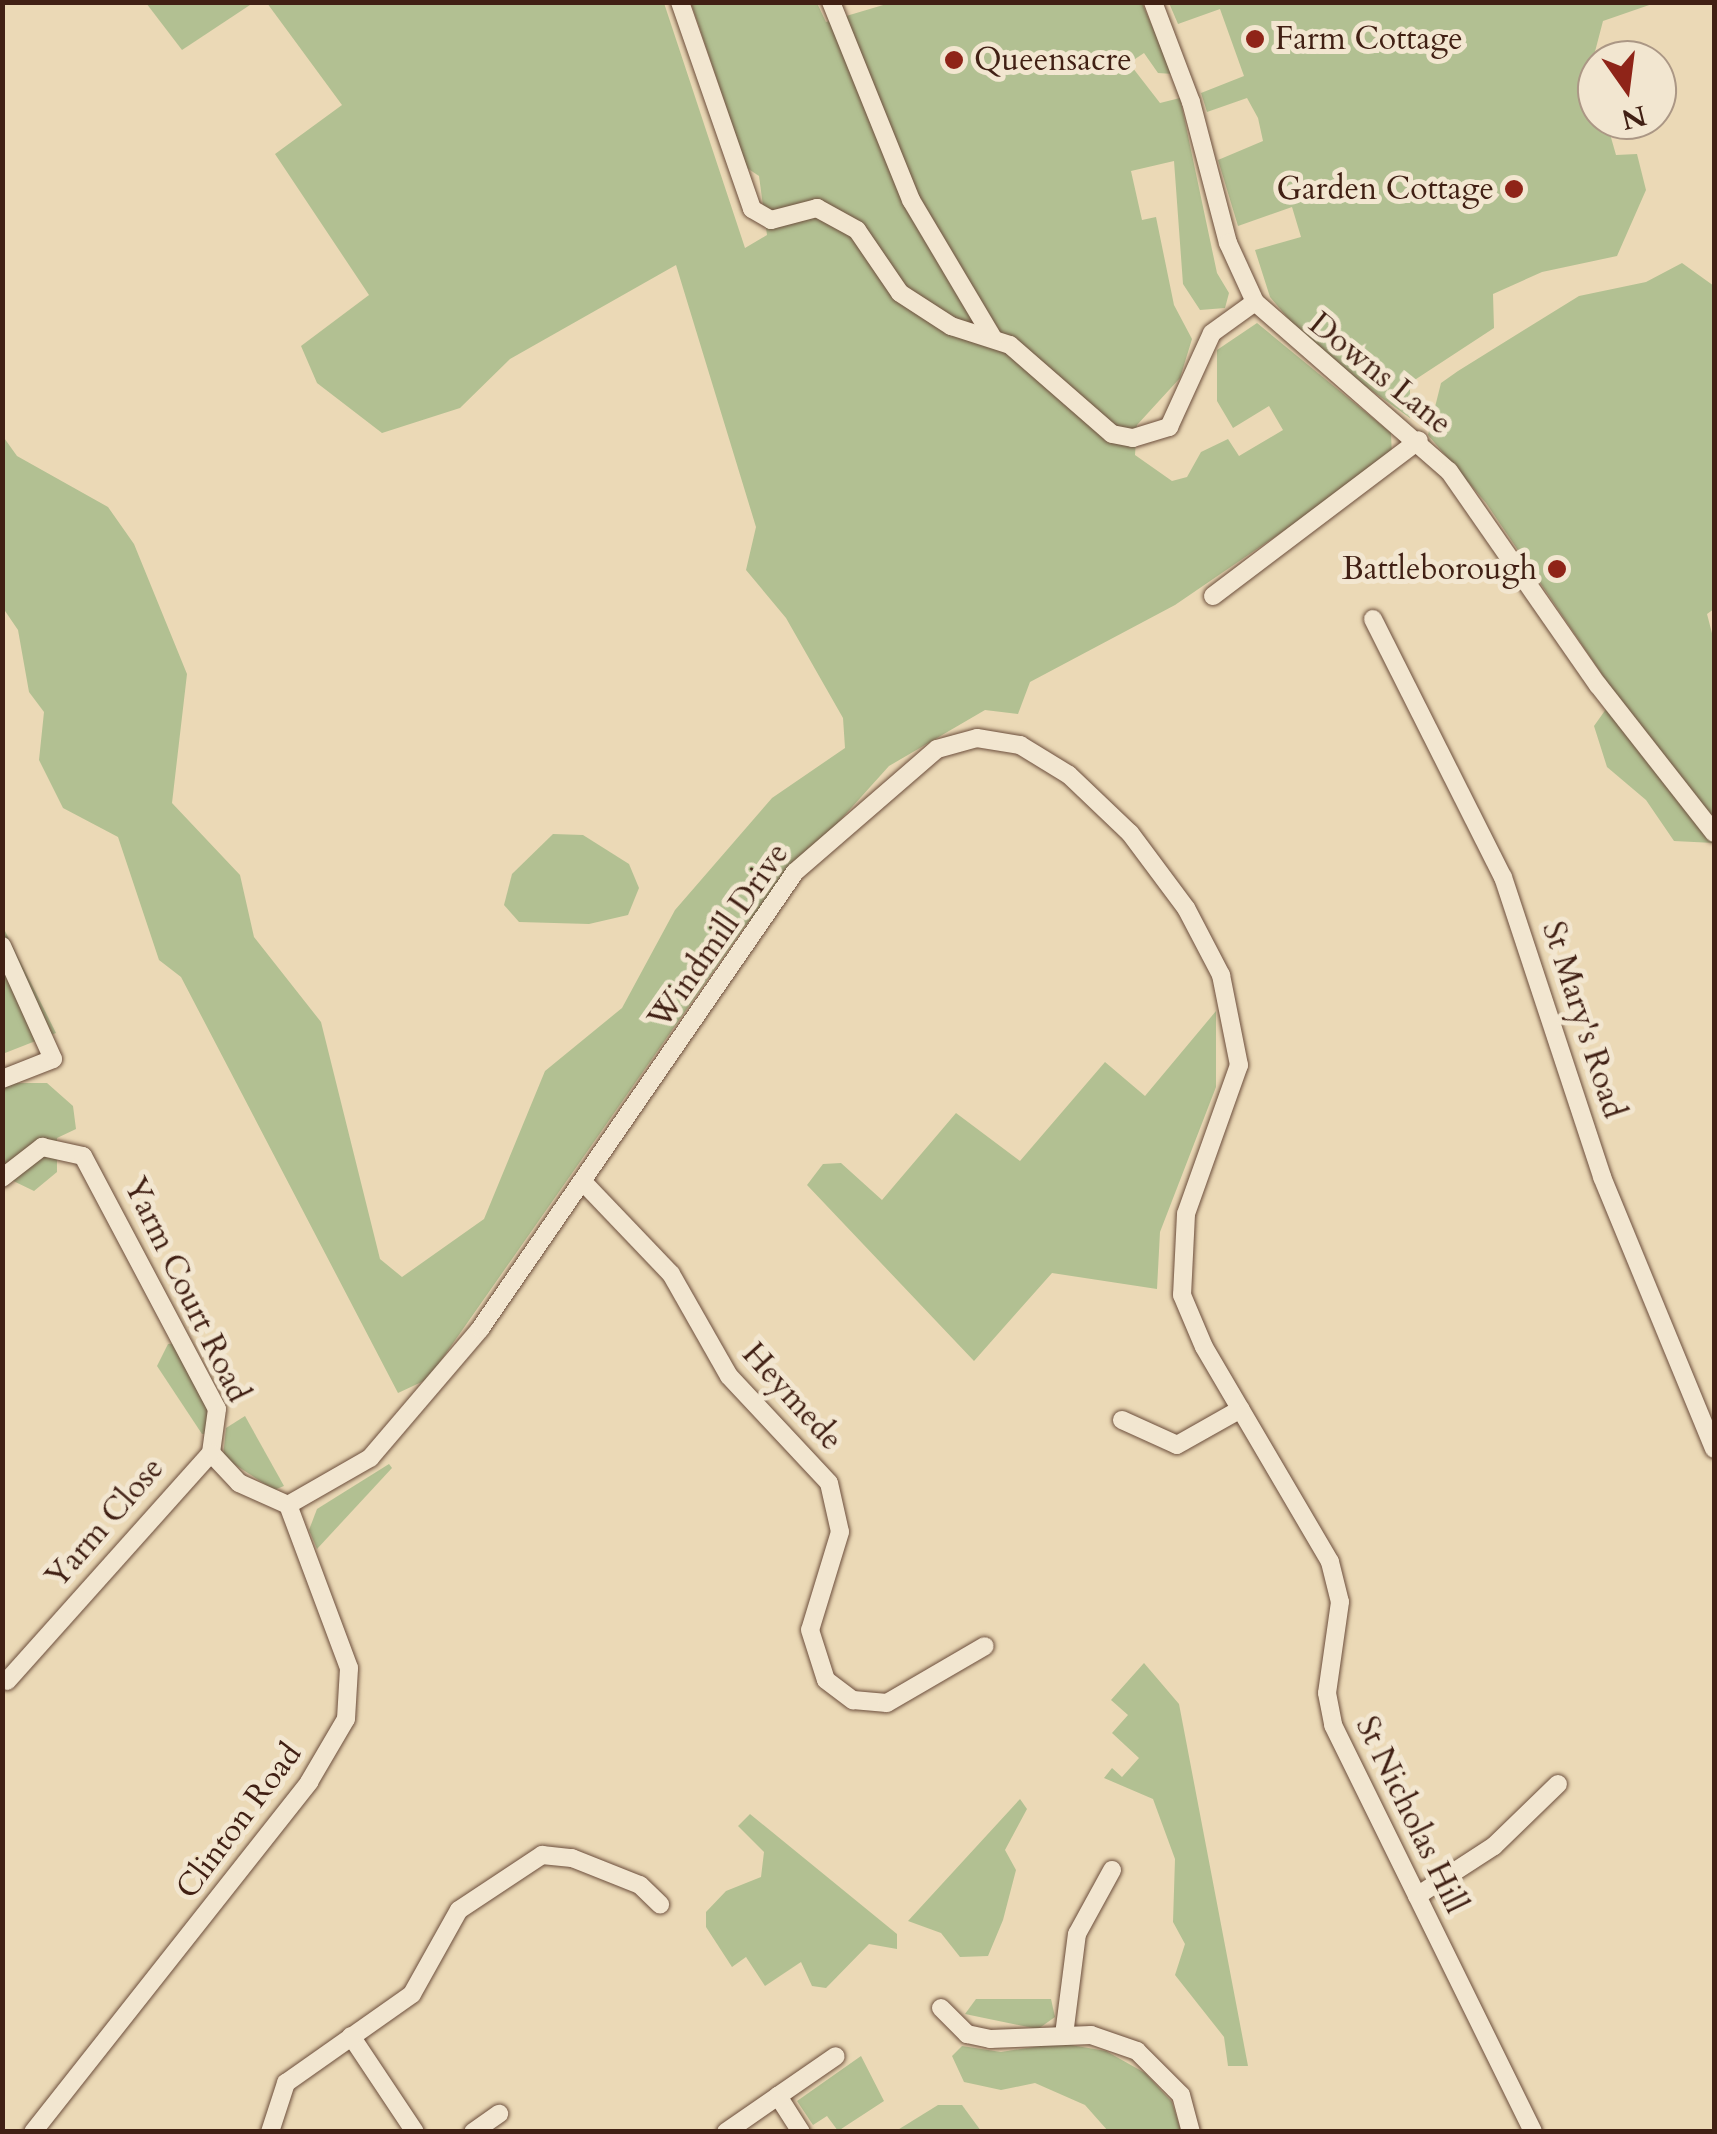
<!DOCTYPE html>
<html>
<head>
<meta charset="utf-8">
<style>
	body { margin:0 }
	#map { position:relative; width:1717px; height:2134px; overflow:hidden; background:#ebd9b6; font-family:Cardo,serif }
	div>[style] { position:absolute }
	.green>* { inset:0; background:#b2c092 }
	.roads { filter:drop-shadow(0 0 2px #6c4e3c) drop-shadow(0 0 2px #6c4e3c) }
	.street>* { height:18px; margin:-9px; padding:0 9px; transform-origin:9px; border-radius:9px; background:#f2e6d0 }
	.dots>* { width:28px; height:28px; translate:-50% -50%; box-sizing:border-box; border:5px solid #f2e6d0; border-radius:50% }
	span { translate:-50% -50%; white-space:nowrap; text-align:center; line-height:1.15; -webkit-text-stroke:10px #f2e6d0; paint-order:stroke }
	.poi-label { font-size:32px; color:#412014 }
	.left { translate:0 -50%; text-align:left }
	.right { translate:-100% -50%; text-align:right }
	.street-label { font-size:32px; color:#412014 }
	.frame { position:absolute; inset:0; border:5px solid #412014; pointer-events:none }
	.north { position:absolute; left:1577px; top:40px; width:100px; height:100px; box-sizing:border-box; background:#f2e6d0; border:2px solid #ab9785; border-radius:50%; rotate:166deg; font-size:28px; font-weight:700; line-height:40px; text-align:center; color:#412014 }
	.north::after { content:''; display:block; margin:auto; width:35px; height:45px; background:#8f2418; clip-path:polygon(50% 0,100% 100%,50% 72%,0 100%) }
</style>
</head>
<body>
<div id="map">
	<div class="green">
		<div style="clip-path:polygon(146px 3px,253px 3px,182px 50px)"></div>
		<div style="clip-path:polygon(267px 3px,664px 3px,745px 248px,767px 235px,759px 176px,747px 168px,691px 3px,817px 3px,826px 22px,890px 3px,1142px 3px,1173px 74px,1158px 73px,1144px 53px,1129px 63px,1160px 103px,1180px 98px,1217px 273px,1229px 293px,1225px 308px,1200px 310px,1183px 284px,1174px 161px,1131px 171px,1142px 220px,1156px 217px,1174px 305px,1192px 339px,1180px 378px,1137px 425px,1135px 455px,1172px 481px,1187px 477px,1201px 452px,1228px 439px,1239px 456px,1283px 430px,1269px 406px,1233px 428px,1217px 401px,1217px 350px,1257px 323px,1391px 433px,1392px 457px,1175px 605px,1030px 682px,1018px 714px,985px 710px,889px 766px,745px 926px,428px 1379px,398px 1393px,181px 977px,159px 960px,118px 837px,63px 808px,39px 760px,44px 712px,29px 692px,18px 630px,3px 608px,2px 435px,17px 456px,108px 507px,134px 544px,187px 674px,172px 803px,240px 875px,254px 937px,321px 1022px,380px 1259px,402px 1277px,484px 1219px,545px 1071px,622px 1008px,675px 910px,772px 798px,845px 748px,843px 718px,786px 618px,746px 570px,756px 527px,676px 265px,510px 359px,460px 408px,382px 433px,317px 383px,301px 346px,369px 295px,275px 154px,342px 105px)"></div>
		<div style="clip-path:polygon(1169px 3px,1655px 3px,1603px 21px,1591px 67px,1597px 120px,1606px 120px,1616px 155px,1637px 154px,1646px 190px,1617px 256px,1542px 272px,1493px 294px,1494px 328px,1410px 383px,1410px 418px,1315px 350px,1270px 297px,1255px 250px,1301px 237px,1292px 207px,1238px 226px,1218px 160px,1263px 141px,1258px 118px,1247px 98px,1207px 112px,1201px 93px,1244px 76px,1220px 9px,1178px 24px)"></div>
		<div style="clip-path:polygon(1682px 263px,1714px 286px,1714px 609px,1707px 614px,1714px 641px,1714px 843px,1674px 841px,1646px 800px,1607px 767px,1594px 726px,1616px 695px,1486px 503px,1428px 435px,1441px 383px,1458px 371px,1579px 296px,1646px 282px)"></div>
		<div style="clip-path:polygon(553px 834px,583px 835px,629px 864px,639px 888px,628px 915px,589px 924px,519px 922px,504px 905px,512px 874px)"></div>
		<div style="clip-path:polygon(2px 925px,56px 1033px,5px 1053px,2px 1052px)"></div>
		<div style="clip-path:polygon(1216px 1011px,1216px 1087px,1160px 1232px,1157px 1289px,1052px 1273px,974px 1361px,807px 1185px,823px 1164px,841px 1163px,882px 1200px,956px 1113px,1020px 1161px,1105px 1062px,1145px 1096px)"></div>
		<div style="clip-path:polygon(15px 1083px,47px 1083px,73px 1106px,76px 1129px,57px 1138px,57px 1172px,34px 1191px,3px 1176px,2px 1088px)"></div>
		<div style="clip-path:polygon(180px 1343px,218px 1420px,213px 1433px,202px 1434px,157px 1366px,168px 1344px)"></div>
		<div style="clip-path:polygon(245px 1416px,284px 1486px,274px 1490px,223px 1457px,226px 1428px)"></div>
		<div style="clip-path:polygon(389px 1464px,392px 1468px,317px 1549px,309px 1530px,317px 1509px)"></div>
		<div style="clip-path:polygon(1144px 1663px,1179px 1704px,1248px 2066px,1228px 2066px,1224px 2037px,1175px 1975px,1185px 1944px,1173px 1922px,1175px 1859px,1153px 1799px,1104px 1778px,1112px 1768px,1122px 1777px,1139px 1758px,1112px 1733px,1128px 1715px,1111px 1700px)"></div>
		<div style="clip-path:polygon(1020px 1799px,1027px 1809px,1005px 1850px,1016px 1870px,1003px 1920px,988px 1956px,960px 1957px,941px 1933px,908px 1921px)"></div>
		<div style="clip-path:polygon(750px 1814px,897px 1934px,897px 1949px,869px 1944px,826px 1988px,812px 1986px,801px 1962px,765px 1986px,746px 1957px,732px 1967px,706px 1927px,706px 1912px,726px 1891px,761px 1877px,764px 1852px,738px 1826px)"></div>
		<div style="clip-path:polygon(976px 1999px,1051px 1999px,1055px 2017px,1038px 2029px,965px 2014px)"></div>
		<div style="clip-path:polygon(1059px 2043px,1106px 2051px,1145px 2073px,1172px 2102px,1181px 2131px,1108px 2131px,1085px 2105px,1035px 2083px,1001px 2090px,964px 2082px,952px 2056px,962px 2046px,1001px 2052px)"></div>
		<div style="clip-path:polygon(861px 2056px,884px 2101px,838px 2131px,827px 2116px,813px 2125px,797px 2101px)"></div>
		<div style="clip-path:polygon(938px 2105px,962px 2105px,981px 2131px,896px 2131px)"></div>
	</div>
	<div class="roads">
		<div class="street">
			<div style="left:680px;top:2px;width:219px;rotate:70.8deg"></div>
			<div style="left:752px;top:209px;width:22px;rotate:30deg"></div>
			<div style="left:771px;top:220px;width:48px;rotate:-14.6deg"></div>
			<div style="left:817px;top:208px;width:46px;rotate:28.8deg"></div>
			<div style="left:857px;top:230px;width:76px;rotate:55.7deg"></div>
			<div style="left:900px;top:293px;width:61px;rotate:32.9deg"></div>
			<div style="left:951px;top:326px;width:62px;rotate:17.9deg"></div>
			<div style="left:1010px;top:345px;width:135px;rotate:41.1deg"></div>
			<div style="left:1112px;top:434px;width:21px;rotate:11deg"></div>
			<div style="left:1133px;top:438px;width:38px;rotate:-17deg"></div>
			<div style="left:1169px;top:427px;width:103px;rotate:-65.4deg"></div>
			<div style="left:1212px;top:333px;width:53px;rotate:-35.8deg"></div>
			<div style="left:831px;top:2px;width:214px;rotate:68deg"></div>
			<div style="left:911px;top:200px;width:161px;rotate:59.3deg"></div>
			<div style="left:1153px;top:2px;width:107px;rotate:69.2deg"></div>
			<div style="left:1191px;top:102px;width:146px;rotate:75.3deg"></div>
			<div style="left:1228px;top:243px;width:65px;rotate:65.4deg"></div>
			<div style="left:1255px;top:302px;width:257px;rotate:41.1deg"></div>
			<div style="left:1449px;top:471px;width:261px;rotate:55.2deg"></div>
			<div style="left:1598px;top:685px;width:188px;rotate:51.9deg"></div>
			<div style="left:1213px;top:596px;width:258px;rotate:-37.1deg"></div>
			<div style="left:1373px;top:619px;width:289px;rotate:63.3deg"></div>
			<div style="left:1503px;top:877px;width:316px;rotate:71.7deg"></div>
			<div style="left:1602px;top:1177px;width:294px;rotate:67.6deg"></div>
			<div style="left:2px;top:946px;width:124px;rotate:65.7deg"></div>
			<div style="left:53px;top:1059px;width:55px;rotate:158.6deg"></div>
			<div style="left:2px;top:1178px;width:51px;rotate:-37.8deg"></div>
			<div style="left:42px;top:1147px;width:42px;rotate:12.4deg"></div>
			<div style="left:83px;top:1156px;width:286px;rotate:62.1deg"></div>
			<div style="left:217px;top:1409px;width:44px;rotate:97.8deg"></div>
			<div style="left:211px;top:1453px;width:41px;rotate:47deg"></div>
			<div style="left:239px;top:1483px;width:54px;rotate:24.2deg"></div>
			<div style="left:586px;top:1185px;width:123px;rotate:46.3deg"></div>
			<div style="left:671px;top:1274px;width:117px;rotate:60.4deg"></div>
			<div style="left:729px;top:1376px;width:146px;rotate:46.9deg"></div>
			<div style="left:829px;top:1483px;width:50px;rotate:77.3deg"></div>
			<div style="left:840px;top:1532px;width:102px;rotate:107deg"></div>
			<div style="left:810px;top:1630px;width:52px;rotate:72.3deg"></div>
			<div style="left:826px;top:1680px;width:34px;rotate:37deg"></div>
			<div style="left:853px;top:1700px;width:34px;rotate:5deg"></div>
			<div style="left:887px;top:1703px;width:113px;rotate:-30.2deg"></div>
			<div style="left:1122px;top:1420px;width:60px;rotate:24.4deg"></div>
			<div style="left:1177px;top:1445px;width:73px;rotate:-29.4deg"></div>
			<div style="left:288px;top:1505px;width:95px;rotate:-29.8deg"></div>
			<div style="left:370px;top:1458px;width:170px;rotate:-49.5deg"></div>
			<div style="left:480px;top:1329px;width:555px;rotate:-55.42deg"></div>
			<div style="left:795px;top:872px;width:188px;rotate:-40.9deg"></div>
			<div style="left:937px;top:749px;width:41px;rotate:-15.4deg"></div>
			<div style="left:977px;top:738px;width:44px;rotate:9.2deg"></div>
			<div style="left:1020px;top:745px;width:57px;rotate:31.5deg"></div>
			<div style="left:1069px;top:775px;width:84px;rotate:43.6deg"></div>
			<div style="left:1130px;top:833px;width:94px;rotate:53.3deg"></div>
			<div style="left:1186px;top:908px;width:76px;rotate:62.4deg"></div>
			<div style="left:1221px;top:975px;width:92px;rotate:78.7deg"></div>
			<div style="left:1239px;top:1065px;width:158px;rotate:109.6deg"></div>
			<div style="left:1186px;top:1214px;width:81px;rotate:92.8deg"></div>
			<div style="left:1182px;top:1295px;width:56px;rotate:67.1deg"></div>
			<div style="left:1204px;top:1347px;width:249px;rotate:59.6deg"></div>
			<div style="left:1330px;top:1562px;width:41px;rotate:76deg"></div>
			<div style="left:1340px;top:1602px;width:92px;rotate:98.1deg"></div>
			<div style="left:1327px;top:1693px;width:33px;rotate:79deg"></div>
			<div style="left:1333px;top:1725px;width:453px;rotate:63.8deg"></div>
			<div style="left:7px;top:1681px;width:306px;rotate:-48.2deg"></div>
			<div style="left:1417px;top:1896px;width:92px;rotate:-33deg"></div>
			<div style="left:1494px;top:1846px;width:89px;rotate:-44.1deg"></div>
			<div style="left:941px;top:2008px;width:37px;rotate:45deg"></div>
			<div style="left:967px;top:2034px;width:24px;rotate:12deg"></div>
			<div style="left:990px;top:2039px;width:101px;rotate:-2.3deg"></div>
			<div style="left:1091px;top:2035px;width:49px;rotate:19.2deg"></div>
			<div style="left:1137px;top:2051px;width:62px;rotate:45deg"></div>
			<div style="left:1181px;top:2095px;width:38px;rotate:75deg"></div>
			<div style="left:1064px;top:2035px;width:102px;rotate:-82.7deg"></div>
			<div style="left:1077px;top:1934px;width:73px;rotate:-61.3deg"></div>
			<div style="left:351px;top:2036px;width:115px;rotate:56.3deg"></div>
			<div style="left:33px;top:2132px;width:446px;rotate:-51.7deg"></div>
			<div style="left:309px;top:1782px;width:73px;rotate:-59.6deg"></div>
			<div style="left:346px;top:1719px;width:51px;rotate:-86.6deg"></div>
			<div style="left:349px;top:1668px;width:174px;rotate:-110.5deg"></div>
			<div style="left:270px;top:2132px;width:52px;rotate:-71.9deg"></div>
			<div style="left:286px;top:2083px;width:154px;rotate:-35.2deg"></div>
			<div style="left:412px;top:1994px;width:96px;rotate:-60.8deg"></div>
			<div style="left:459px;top:1910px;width:100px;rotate:-33.5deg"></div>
			<div style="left:542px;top:1855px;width:30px;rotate:6deg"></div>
			<div style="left:572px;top:1858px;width:73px;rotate:21.7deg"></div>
			<div style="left:640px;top:1885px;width:28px;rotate:44deg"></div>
			<div style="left:473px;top:2132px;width:32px;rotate:-35deg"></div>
			<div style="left:726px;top:2132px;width:63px;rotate:-34.7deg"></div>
			<div style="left:801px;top:2132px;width:43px;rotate:-122.6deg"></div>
			<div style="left:778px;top:2096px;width:70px;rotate:-34.6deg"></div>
		</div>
	</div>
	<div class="dots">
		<div style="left:1255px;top:39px;background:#8f2418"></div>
		<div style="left:954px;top:60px;background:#8f2418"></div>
		<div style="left:1514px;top:189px;background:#8f2418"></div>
		<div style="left:1557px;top:569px;background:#8f2418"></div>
	</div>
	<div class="poi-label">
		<span class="left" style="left:1275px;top:39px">Farm Cottage</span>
		<span class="left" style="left:974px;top:60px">Queensacre</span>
		<span class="right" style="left:1494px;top:189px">Garden Cottage</span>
		<span class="right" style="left:1537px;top:569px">Battleborough</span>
	</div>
	<div class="street-label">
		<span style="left:1380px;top:374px;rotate:39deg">Downs Lane</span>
		<span style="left:719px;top:936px;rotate:-55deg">Windmill Drive</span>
		<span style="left:1583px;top:1020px;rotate:72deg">St Mary's Road</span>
		<span style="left:186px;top:1290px;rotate:64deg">Yarm Court Road</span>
		<span style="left:792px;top:1397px;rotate:48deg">Heymede</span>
		<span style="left:105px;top:1523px;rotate:-49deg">Yarm Close</span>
		<span style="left:1411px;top:1815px;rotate:64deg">St Nicholas Hill</span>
		<span style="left:239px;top:1821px;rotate:-53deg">Clinton Road</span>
	</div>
	<div class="frame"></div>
	<div class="north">N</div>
</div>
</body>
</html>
